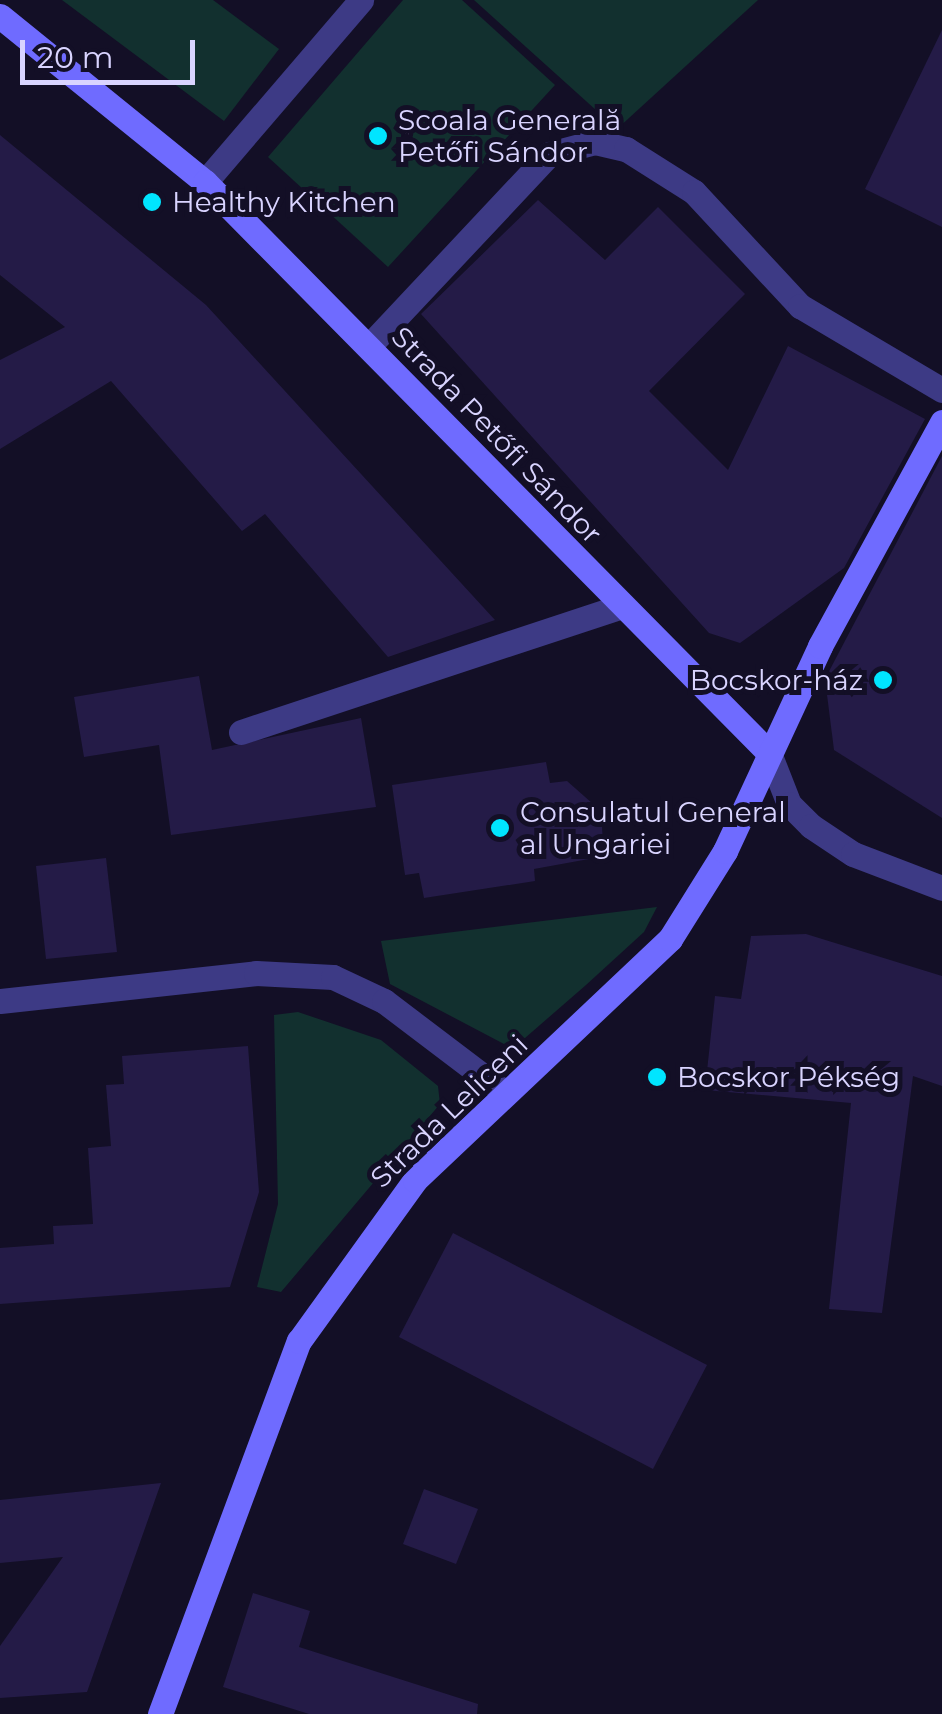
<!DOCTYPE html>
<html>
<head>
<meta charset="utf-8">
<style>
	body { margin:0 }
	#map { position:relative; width:942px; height:1714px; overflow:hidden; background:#130f26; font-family:Montserrat,sans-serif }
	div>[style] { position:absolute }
	.green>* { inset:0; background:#12302f }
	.building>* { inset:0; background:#241b47 }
	.lane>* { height:25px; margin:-12.5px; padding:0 12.5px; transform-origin:12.5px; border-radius:12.5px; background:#3d3a85 }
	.street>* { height:25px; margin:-12.5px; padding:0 12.5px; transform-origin:12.5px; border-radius:12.5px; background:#3d3a85 }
	.secondary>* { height:25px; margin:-12.5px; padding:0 12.5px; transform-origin:12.5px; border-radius:12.5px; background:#6f6bff }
	.dots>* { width:28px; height:28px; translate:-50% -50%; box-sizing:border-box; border:5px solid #130f26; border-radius:50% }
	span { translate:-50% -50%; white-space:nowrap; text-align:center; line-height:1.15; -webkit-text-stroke:10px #130f26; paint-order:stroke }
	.poi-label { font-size:28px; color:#d9d4ff }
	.left { translate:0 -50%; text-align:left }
	.right { translate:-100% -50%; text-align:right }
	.street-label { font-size:28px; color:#d9d4ff }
	.scale { position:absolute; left:20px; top:40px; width:175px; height:45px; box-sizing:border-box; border:5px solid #d9d4ff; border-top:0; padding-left:12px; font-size:30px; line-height:35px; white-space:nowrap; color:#d9d4ff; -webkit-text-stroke:8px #130f26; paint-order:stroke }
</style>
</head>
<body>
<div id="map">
	<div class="green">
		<div style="clip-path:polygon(62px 0,213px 0,279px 49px,224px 121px)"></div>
		<div style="clip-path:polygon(403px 0,462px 0,555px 85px,388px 267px,268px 157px)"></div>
		<div style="clip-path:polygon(474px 0,758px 0,617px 129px)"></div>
		<div style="clip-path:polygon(657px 907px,644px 932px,586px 985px,525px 1038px,504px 1044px,390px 984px,381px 941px)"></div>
		<div style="clip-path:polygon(298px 1012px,381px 1040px,438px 1086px,440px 1104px,281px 1292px,257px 1287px,278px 1204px,274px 1015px)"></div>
	</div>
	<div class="building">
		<div style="clip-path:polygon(942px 30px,942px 227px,865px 189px)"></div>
		<div style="clip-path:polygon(0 135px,206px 305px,495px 620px,388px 657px,265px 514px,242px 531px,111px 381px,0 449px,0 360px,65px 327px,0 275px)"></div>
		<div style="clip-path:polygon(538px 200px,605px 260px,658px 207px,745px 294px,649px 391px,728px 470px,788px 346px,925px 419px,844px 568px,740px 643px,709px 633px,421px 314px)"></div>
		<div style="clip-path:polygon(942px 456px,942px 818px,834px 750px,825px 679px)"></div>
		<div style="clip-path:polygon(199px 676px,212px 750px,361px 718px,376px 807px,171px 835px,159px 745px,84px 757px,74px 697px)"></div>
		<div style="clip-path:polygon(546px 762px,550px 783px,567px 781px,601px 811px,603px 843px,589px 859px,534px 869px,535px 881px,424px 898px,419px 873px,405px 875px,392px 785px)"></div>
		<div style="clip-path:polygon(106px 858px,117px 952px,46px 959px,36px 866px)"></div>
		<div style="clip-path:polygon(806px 934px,942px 976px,942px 1086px,913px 1076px,882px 1313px,829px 1309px,851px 1103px,705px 1090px,715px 996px,741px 999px,751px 936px)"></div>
		<div style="clip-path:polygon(248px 1046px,259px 1192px,230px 1287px,0 1304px,0 1248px,54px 1244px,53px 1226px,93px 1224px,88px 1148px,111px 1146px,106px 1085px,124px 1084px,122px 1056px)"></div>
		<div style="clip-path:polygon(453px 1233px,707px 1365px,653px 1469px,399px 1337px)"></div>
		<div style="clip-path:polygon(161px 1483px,87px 1692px,0 1698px,0 1646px,63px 1557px,0 1563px,0 1500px)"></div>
		<div style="clip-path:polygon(424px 1489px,478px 1509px,456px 1564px,403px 1544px)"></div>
		<div style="clip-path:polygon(253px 1593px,310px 1611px,299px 1647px,478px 1704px,477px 1714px,309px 1714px,223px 1687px)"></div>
	</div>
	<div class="lane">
		<div style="left:205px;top:182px;width:240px;rotate:-49.4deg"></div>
		<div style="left:369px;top:346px;width:263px;rotate:-46.8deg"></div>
		<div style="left:549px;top:154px;width:48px;rotate:-14.6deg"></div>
		<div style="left:595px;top:142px;width:32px;rotate:13deg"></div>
		<div style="left:626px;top:149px;width:80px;rotate:32.3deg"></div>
		<div style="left:694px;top:192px;width:156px;rotate:47.1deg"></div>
		<div style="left:800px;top:306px;width:165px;rotate:30.6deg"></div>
		<div style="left:241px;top:732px;width:402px;rotate:-18.3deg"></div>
	</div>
	<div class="street">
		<div style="left:769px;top:753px;width:55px;rotate:68.6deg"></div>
		<div style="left:789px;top:804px;width:31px;rotate:45deg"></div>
		<div style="left:811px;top:826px;width:50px;rotate:33.7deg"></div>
		<div style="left:853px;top:854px;width:95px;rotate:20.9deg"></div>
		<div style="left:0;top:1001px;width:258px;rotate:-6.2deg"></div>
		<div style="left:256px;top:973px;width:77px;rotate:3deg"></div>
		<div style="left:333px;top:977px;width:56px;rotate:25.2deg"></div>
		<div style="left:384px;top:1001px;width:152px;rotate:37.2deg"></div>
	</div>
	<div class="secondary">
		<div style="left:0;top:16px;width:264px;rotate:39deg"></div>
		<div style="left:205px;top:182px;width:803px;rotate:45.35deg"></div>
		<div style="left:160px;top:1714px;width:398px;rotate:-69.6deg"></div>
		<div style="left:299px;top:1341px;width:198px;rotate:-54.2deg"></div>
		<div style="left:415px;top:1180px;width:351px;rotate:-43.4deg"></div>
		<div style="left:670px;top:939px;width:104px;rotate:-58deg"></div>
		<div style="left:725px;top:851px;width:226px;rotate:-65.1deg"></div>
		<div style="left:820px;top:646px;width:255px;rotate:-61.4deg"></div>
	</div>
	<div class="dots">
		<div style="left:378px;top:136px;background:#00e5ff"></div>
		<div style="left:152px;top:202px;background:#00e5ff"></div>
		<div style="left:883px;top:680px;background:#00e5ff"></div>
		<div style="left:500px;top:828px;background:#00e5ff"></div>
		<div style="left:657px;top:1077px;background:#00e5ff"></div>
	</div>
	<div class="poi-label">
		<span class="left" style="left:398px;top:136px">Școala Generală<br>Petőfi Sándor</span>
		<span class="left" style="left:172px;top:202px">Healthy Kitchen</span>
		<span class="right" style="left:863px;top:680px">Bocskor-ház</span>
		<span class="left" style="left:520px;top:828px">Consulatul General<br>al Ungariei</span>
		<span class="left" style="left:677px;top:1077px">Bocskor Pékség</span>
	</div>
	<div class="street-label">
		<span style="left:497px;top:435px;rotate:46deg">Strada Petőfi Sándor</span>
		<span style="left:449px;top:1111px;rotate:-44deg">Strada Leliceni</span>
	</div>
	<div class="scale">20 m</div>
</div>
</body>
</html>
